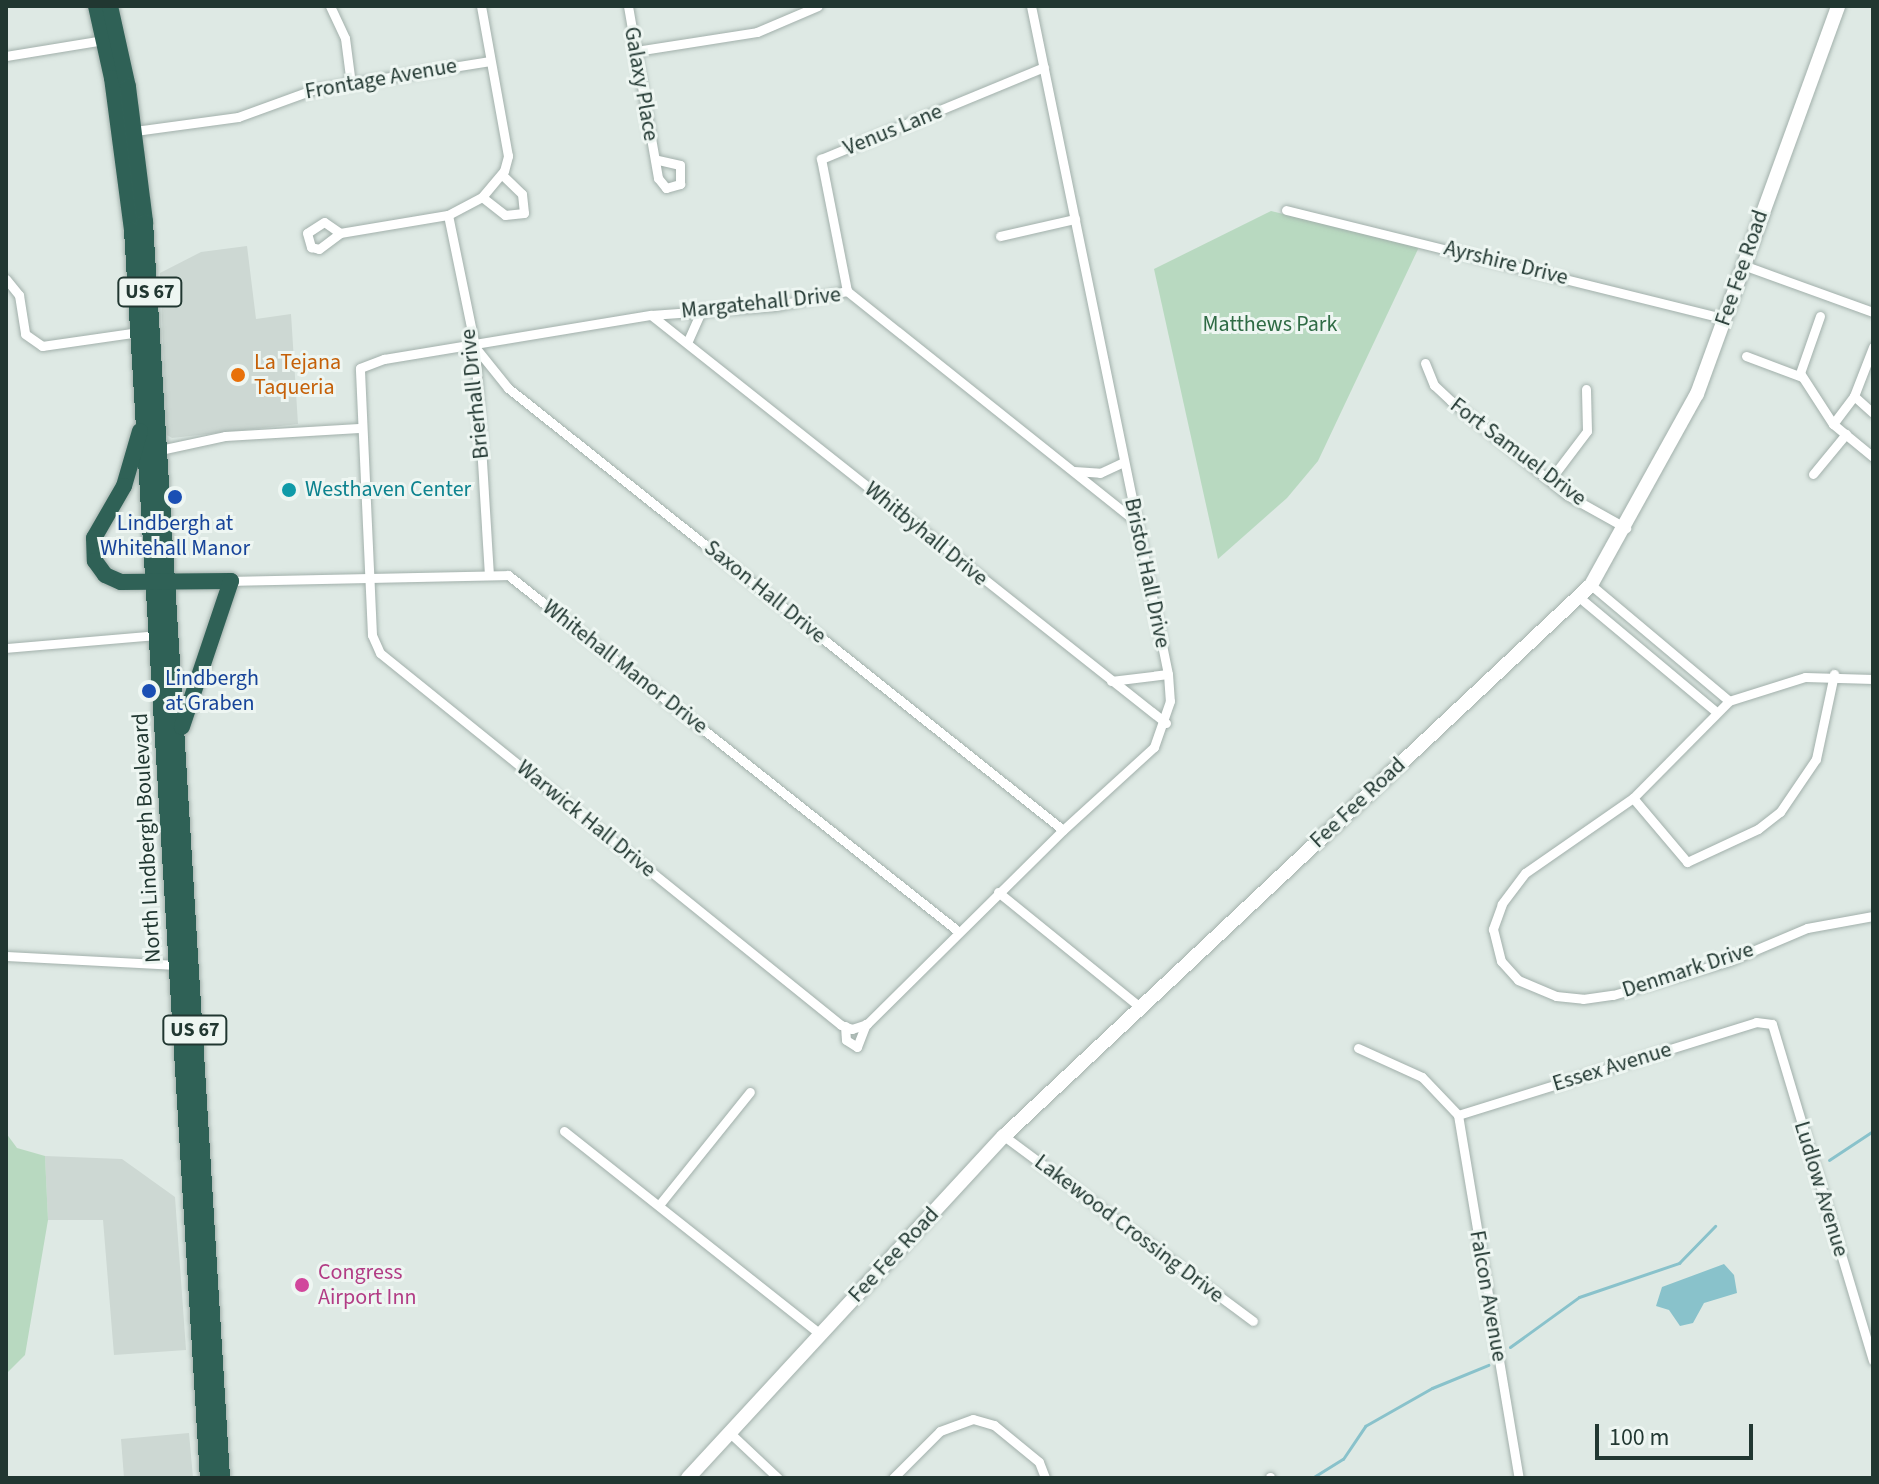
<!DOCTYPE html>
<html>
<head>
<meta charset="utf-8">
<style>
	body { margin:0 }
	#map { position:relative; width:1879px; height:1484px; overflow:hidden; background:#dee9e4; font-family:"Source Sans 3",sans-serif }
	div>[style] { position:absolute }
	.built>* { inset:0; background:#cdd8d3 }
	.green>* { inset:0; background:#b8d9c0 }
	.water>* { inset:0; background:#89c2cb }
	.stream>* { height:3px; margin:-1.5px; padding:0 1.5px; transform-origin:1.5px; border-radius:1.5px; background:#89c2cb }
	.roads { filter:drop-shadow(0 0 2px #a2b0ab) drop-shadow(0 0 2px #a2b0ab) }
	.street>* { height:9px; margin:-4.5px; padding:0 4.5px; transform-origin:4.5px; border-radius:4.5px; background:#fff }
	.secondary>* { height:14px; margin:-7px; padding:0 7px; transform-origin:7px; border-radius:7px; background:#fff }
	.highway>* { height:16px; margin:-8px; padding:0 8px; transform-origin:8px; border-radius:8px; background:#2f6156 }
	.dots>* { width:22px; height:22px; translate:-50% -50%; box-sizing:border-box; border:4px solid #eef6f2; border-radius:50% }
	span { translate:-50% -50%; white-space:nowrap; text-align:center; line-height:1.15; -webkit-text-stroke:6px #eef6f2; paint-order:stroke }
	.shield-label span { padding:2px 6px; background:#eef6f2; border:2px solid; border-radius:6px; -webkit-text-stroke-width:0 }
	.shield-label { font-size:20px; color:#213731; font-weight:700 }
	.street-label { font-size:22px; color:#213731 }
	.park-label { font-size:22px; color:#2e6b44 }
	.food-label { font-size:22px; color:#c56008 }
	.left { translate:0 -50%; text-align:left }
	.culture-label { font-size:22px; color:#0d838f }
	.transit-label { font-size:22px; color:#164399 }
	.hotel-label { font-size:22px; color:#b23c85 }
	.frame { position:absolute; inset:0; border:8px solid #213731; pointer-events:none }
	.scale { position:absolute; left:1595px; top:1424px; width:158px; height:36px; box-sizing:border-box; border:4px solid #213731; border-top:0; padding-left:10px; font-size:24px; line-height:28px; white-space:nowrap; color:#213731; -webkit-text-stroke:6px #eef6f2; paint-order:stroke }
</style>
</head>
<body>
<div id="map">
	<div class="built">
		<div style="clip-path:polygon(247px 246px,256px 319px,291px 314px,298px 424px,172px 438px,167px 435px,160px 273px,201px 252px)"></div>
		<div style="clip-path:polygon(45px 1156px,122px 1159px,175px 1197px,186px 1350px,114px 1355px,103px 1220px,48px 1220px)"></div>
		<div style="clip-path:polygon(189px 1433px,193px 1478px,124px 1478px,121px 1439px)"></div>
	</div>
	<div class="green">
		<div style="clip-path:polygon(1271px 211px,1419px 247px,1318px 461px,1287px 498px,1218px 559px,1154px 269px)"></div>
		<div style="clip-path:polygon(6px 1133px,17px 1148px,45px 1156px,48px 1220px,25px 1355px,6px 1374px)"></div>
	</div>
	<div class="water">
		<div style="clip-path:polygon(1724px 1264px,1734px 1275px,1737px 1293px,1704px 1303px,1693px 1323px,1680px 1326px,1669px 1310px,1656px 1306px,1662px 1287px)"></div>
	</div>
	<div class="stream">
		<div style="left:1829px;top:1160px;width:53px;rotate:-33.4deg"></div>
		<div style="left:1510px;top:1347px;width:85px;rotate:-35.9deg"></div>
		<div style="left:1579px;top:1297px;width:106px;rotate:-18.8deg"></div>
		<div style="left:1679px;top:1263px;width:52px;rotate:-45.8deg"></div>
		<div style="left:1312px;top:1478px;width:36px;rotate:-32deg"></div>
		<div style="left:1343px;top:1459px;width:40px;rotate:-56deg"></div>
		<div style="left:1365px;top:1426px;width:77px;rotate:-29.6deg"></div>
		<div style="left:1432px;top:1388px;width:61px;rotate:-22.3deg"></div>
	</div>
	<div class="roads">
		<div class="street">
			<div style="left:330px;top:6px;width:35px;rotate:65deg"></div>
			<div style="left:345px;top:38px;width:46px;rotate:82.6deg"></div>
			<div style="left:628px;top:6px;width:175px;rotate:80.1deg"></div>
			<div style="left:658px;top:178px;width:13px;rotate:51deg"></div>
			<div style="left:666px;top:188px;width:15px;rotate:-16deg"></div>
			<div style="left:680px;top:184px;width:19px;rotate:-90deg"></div>
			<div style="left:680px;top:165px;width:23px;rotate:-167deg"></div>
			<div style="left:1031px;top:6px;width:682px;rotate:78.41deg"></div>
			<div style="left:1168px;top:674px;width:27px;rotate:86deg"></div>
			<div style="left:1170px;top:701px;width:49px;rotate:109.2deg"></div>
			<div style="left:1154px;top:747px;width:123px;rotate:137.6deg"></div>
			<div style="left:1063px;top:830px;width:276px;rotate:135.3deg"></div>
			<div style="left:867px;top:1024px;width:16px;rotate:162deg"></div>
			<div style="left:852px;top:1029px;width:12px;rotate:-160deg"></div>
			<div style="left:841px;top:1025px;width:592px;rotate:-141.1deg"></div>
			<div style="left:380px;top:653px;width:20px;rotate:-114deg"></div>
			<div style="left:372px;top:635px;width:267px;rotate:-92.6deg"></div>
			<div style="left:360px;top:368px;width:26px;rotate:-21deg"></div>
			<div style="left:384px;top:359px;width:271px;rotate:-9.4deg"></div>
			<div style="left:651px;top:315px;width:124px;rotate:-4.2deg"></div>
			<div style="left:775px;top:306px;width:74px;rotate:-11.8deg"></div>
			<div style="left:847px;top:291px;width:370px;rotate:38.6deg"></div>
			<div style="left:636px;top:51px;width:122px;rotate:-8.9deg"></div>
			<div style="left:757px;top:32px;width:66px;rotate:-23.1deg"></div>
			<div style="left:6px;top:56px;width:99px;rotate:-9.3deg"></div>
			<div style="left:135px;top:131px;width:104px;rotate:-7.7deg"></div>
			<div style="left:238px;top:117px;width:82px;rotate:-20deg"></div>
			<div style="left:315px;top:89px;width:176px;rotate:-9.1deg"></div>
			<div style="left:482px;top:197px;width:29px;rotate:38deg"></div>
			<div style="left:505px;top:215px;width:19px;rotate:-6deg"></div>
			<div style="left:524px;top:213px;width:19px;rotate:-96deg"></div>
			<div style="left:522px;top:194px;width:28px;rotate:-136deg"></div>
			<div style="left:1286px;top:210px;width:452px;rotate:13.9deg"></div>
			<div style="left:448px;top:215px;width:135px;rotate:78.4deg"></div>
			<div style="left:475px;top:347px;width:228px;rotate:86.5deg"></div>
			<div style="left:340px;top:233px;width:19px;rotate:-145deg"></div>
			<div style="left:324px;top:222px;width:20px;rotate:147deg"></div>
			<div style="left:307px;top:233px;width:15px;rotate:74deg"></div>
			<div style="left:311px;top:247px;width:8px;rotate:14deg"></div>
			<div style="left:319px;top:249px;width:26px;rotate:-37deg"></div>
			<div style="left:340px;top:233px;width:109px;rotate:-9.5deg"></div>
			<div style="left:448px;top:215px;width:38px;rotate:-28deg"></div>
			<div style="left:482px;top:197px;width:34px;rotate:-50deg"></div>
			<div style="left:504px;top:171px;width:16px;rotate:-75deg"></div>
			<div style="left:508px;top:156px;width:152px;rotate:-100.2deg"></div>
			<div style="left:1000px;top:236px;width:77px;rotate:-12.8deg"></div>
			<div style="left:1743px;top:265px;width:138px;rotate:19.9deg"></div>
			<div style="left:6px;top:279px;width:21px;rotate:51deg"></div>
			<div style="left:19px;top:295px;width:39px;rotate:81deg"></div>
			<div style="left:25px;top:334px;width:21px;rotate:35deg"></div>
			<div style="left:42px;top:346px;width:98px;rotate:-8.2deg"></div>
			<div style="left:847px;top:291px;width:135px;rotate:-101.1deg"></div>
			<div style="left:821px;top:159px;width:241px;rotate:-22.4deg"></div>
			<div style="left:651px;top:315px;width:657px;rotate:38.39deg"></div>
			<div style="left:1820px;top:316px;width:60px;rotate:109.3deg"></div>
			<div style="left:1800px;top:373px;width:61px;rotate:57.1deg"></div>
			<div style="left:1833px;top:424px;width:35px;rotate:-53deg"></div>
			<div style="left:1854px;top:396px;width:53px;rotate:-68.8deg"></div>
			<div style="left:687px;top:343px;width:37px;rotate:-66deg"></div>
			<div style="left:475px;top:347px;width:53px;rotate:51.2deg"></div>
			<div style="left:508px;top:388px;width:709px;rotate:38.53deg"></div>
			<div style="left:1746px;top:356px;width:60px;rotate:20.6deg"></div>
			<div style="left:1425px;top:363px;width:24px;rotate:68deg"></div>
			<div style="left:1434px;top:385px;width:23px;rotate:43deg"></div>
			<div style="left:1451px;top:401px;width:149px;rotate:39deg"></div>
			<div style="left:1567px;top:495px;width:68px;rotate:29.2deg"></div>
			<div style="left:1854px;top:396px;width:25px;rotate:42deg"></div>
			<div style="left:1833px;top:424px;width:52px;rotate:39.5deg"></div>
			<div style="left:160px;top:450px;width:66px;rotate:-12.2deg"></div>
			<div style="left:225px;top:436px;width:134px;rotate:-3.4deg"></div>
			<div style="left:1074px;top:471px;width:26px;rotate:4deg"></div>
			<div style="left:1100px;top:473px;width:26px;rotate:-25deg"></div>
			<div style="left:1813px;top:474px;width:52px;rotate:-50.5deg"></div>
			<div style="left:1550px;top:480px;width:61px;rotate:-52.9deg"></div>
			<div style="left:1587px;top:431px;width:42px;rotate:-91.4deg"></div>
			<div style="left:231px;top:581px;width:277px;rotate:-1.2deg"></div>
			<div style="left:508px;top:575px;width:574px;rotate:38.35deg"></div>
			<div style="left:1591px;top:585px;width:180px;rotate:40deg"></div>
			<div style="left:1580px;top:598px;width:176px;rotate:39.9deg"></div>
			<div style="left:6px;top:648px;width:152px;rotate:-4.9deg"></div>
			<div style="left:1873px;top:679px;width:68px;rotate:-178.3deg"></div>
			<div style="left:1805px;top:677px;width:80px;rotate:162.5deg"></div>
			<div style="left:1729px;top:701px;width:136px;rotate:134.7deg"></div>
			<div style="left:1633px;top:798px;width:131px;rotate:145.2deg"></div>
			<div style="left:1525px;top:873px;width:39px;rotate:127deg"></div>
			<div style="left:1502px;top:904px;width:27px;rotate:110deg"></div>
			<div style="left:1493px;top:929px;width:33px;rotate:76deg"></div>
			<div style="left:1501px;top:961px;width:25px;rotate:48deg"></div>
			<div style="left:1518px;top:980px;width:41px;rotate:22.8deg"></div>
			<div style="left:1556px;top:996px;width:27px;rotate:6deg"></div>
			<div style="left:1583px;top:999px;width:30px;rotate:-8deg"></div>
			<div style="left:1613px;top:995px;width:121px;rotate:-16.3deg"></div>
			<div style="left:1729px;top:961px;width:85px;rotate:-22.9deg"></div>
			<div style="left:1807px;top:928px;width:67px;rotate:-10.3deg"></div>
			<div style="left:1111px;top:681px;width:57px;rotate:-7deg"></div>
			<div style="left:1633px;top:798px;width:84px;rotate:49.8deg"></div>
			<div style="left:1687px;top:862px;width:78px;rotate:-24.9deg"></div>
			<div style="left:1758px;top:829px;width:28px;rotate:-38deg"></div>
			<div style="left:1780px;top:812px;width:64px;rotate:-55.8deg"></div>
			<div style="left:1816px;top:759px;width:87px;rotate:-78deg"></div>
			<div style="left:998px;top:892px;width:181px;rotate:39deg"></div>
			<div style="left:6px;top:956px;width:171px;rotate:3deg"></div>
			<div style="left:845px;top:1026px;width:14px;rotate:86deg"></div>
			<div style="left:846px;top:1040px;width:13px;rotate:32deg"></div>
			<div style="left:857px;top:1047px;width:25px;rotate:-69deg"></div>
			<div style="left:1358px;top:1048px;width:70px;rotate:24.4deg"></div>
			<div style="left:1422px;top:1077px;width:52px;rotate:46.5deg"></div>
			<div style="left:1458px;top:1115px;width:368px;rotate:80.5deg"></div>
			<div style="left:1458px;top:1115px;width:312px;rotate:-17.3deg"></div>
			<div style="left:1756px;top:1022px;width:16px;rotate:7deg"></div>
			<div style="left:1772px;top:1024px;width:351px;rotate:73.3deg"></div>
			<div style="left:564px;top:1131px;width:327px;rotate:38.4deg"></div>
			<div style="left:1004px;top:1136px;width:310px;rotate:36.6deg"></div>
			<div style="left:659px;top:1205px;width:145px;rotate:-51.2deg"></div>
			<div style="left:730px;top:1433px;width:66px;rotate:43.2deg"></div>
			<div style="left:1270px;top:1477px;width:1px;rotate:90deg"></div>
			<div style="left:893px;top:1478px;width:66px;rotate:-45deg"></div>
			<div style="left:940px;top:1431px;width:35px;rotate:-20deg"></div>
			<div style="left:973px;top:1419px;width:22px;rotate:16deg"></div>
			<div style="left:994px;top:1425px;width:58px;rotate:39.4deg"></div>
			<div style="left:1039px;top:1462px;width:17px;rotate:69deg"></div>
		</div>
		<div class="secondary">
			<div style="left:688px;top:1478px;width:466px;rotate:-47.3deg"></div>
			<div style="left:1004px;top:1136px;width:805px;rotate:-43.19deg"></div>
			<div style="left:1591px;top:585px;width:218px;rotate:-61deg"></div>
			<div style="left:1697px;top:394px;width:413px;rotate:-70deg"></div>
		</div>
		<div class="highway">
			<div style="left:96px;top:6px;width:74px;rotate:77.5deg"></div>
			<div style="left:112px;top:78px;width:153px;rotate:82.5deg"></div>
			<div style="left:132px;top:230px;width:1250px;rotate:86.52deg"></div>
			<div style="left:110px;top:6px;width:83px;rotate:77.5deg"></div>
			<div style="left:128px;top:87px;width:136px;rotate:82.8deg"></div>
			<div style="left:145px;top:222px;width:1258px;rotate:86.49deg"></div>
			<div style="left:140px;top:431px;width:57px;rotate:106.2deg"></div>
			<div style="left:124px;top:486px;width:60px;rotate:120deg"></div>
			<div style="left:94px;top:538px;width:23px;rotate:88deg"></div>
			<div style="left:95px;top:561px;width:17px;rotate:54deg"></div>
			<div style="left:105px;top:575px;width:17px;rotate:24deg"></div>
			<div style="left:121px;top:582px;width:110px;rotate:-0.5deg"></div>
			<div style="left:231px;top:581px;width:154px;rotate:108.6deg"></div>
		</div>
	</div>
	<div class="dots">
		<div style="left:238px;top:375px;background:#e8710a"></div>
		<div style="left:289px;top:490px;background:#0f9aa8"></div>
		<div style="left:175px;top:497px;background:#1a4fb4"></div>
		<div style="left:149px;top:691px;background:#1a4fb4"></div>
		<div style="left:302px;top:1285px;background:#d1479c"></div>
	</div>
	<div class="shield-label">
		<span style="left:150px;top:292px">US 67</span>
		<span style="left:195px;top:1030px">US 67</span>
	</div>
	<div class="street-label">
		<span style="left:381px;top:79px;rotate:-10deg">Frontage Avenue</span>
		<span style="left:641px;top:84px;rotate:80deg">Galaxy Place</span>
		<span style="left:893px;top:130px;rotate:-22deg">Venus Lane</span>
		<span style="left:1506px;top:263px;rotate:14deg">Ayrshire Drive</span>
		<span style="left:1742px;top:268px;rotate:-71deg">Fee Fee Road</span>
		<span style="left:761px;top:303px;rotate:-6deg">Margatehall Drive</span>
		<span style="left:475px;top:394px;rotate:-96deg">Brierhall Drive</span>
		<span style="left:1518px;top:452px;rotate:37deg">Fort Samuel Drive</span>
		<span style="left:926px;top:534px;rotate:39deg">Whitbyhall Drive</span>
		<span style="left:1147px;top:573px;rotate:78deg">Bristol Hall Drive</span>
		<span style="left:765px;top:592px;rotate:39deg">Saxon Hall Drive</span>
		<span style="left:625px;top:667px;rotate:38deg">Whitehall Manor Drive</span>
		<span style="left:1358px;top:803px;rotate:-43deg">Fee Fee Road</span>
		<span style="left:586px;top:819px;rotate:39deg">Warwick Hall Drive</span>
		<span style="left:147px;top:838px;rotate:-93deg">North Lindbergh Boulevard</span>
		<span style="left:1688px;top:970px;rotate:-18deg">Denmark Drive</span>
		<span style="left:1612px;top:1067px;rotate:-17deg">Essex Avenue</span>
		<span style="left:1821px;top:1189px;rotate:73deg">Ludlow Avenue</span>
		<span style="left:1129px;top:1229px;rotate:37deg">Lakewood Crossing Drive</span>
		<span style="left:894px;top:1255px;rotate:-47deg">Fee Fee Road</span>
		<span style="left:1488px;top:1296px;rotate:80deg">Falcon Avenue</span>
	</div>
	<div class="park-label">
		<span style="left:1270px;top:325px">Matthews Park</span>
	</div>
	<div class="food-label">
		<span class="left" style="left:254px;top:375px">La Tejana<br>Taqueria</span>
	</div>
	<div class="culture-label">
		<span class="left" style="left:305px;top:490px">Westhaven Center</span>
	</div>
	<div class="transit-label">
		<span style="left:175px;top:536px">Lindbergh at<br>Whitehall Manor</span>
		<span class="left" style="left:165px;top:691px">Lindbergh<br>at Graben</span>
	</div>
	<div class="hotel-label">
		<span class="left" style="left:318px;top:1285px">Congress<br>Airport Inn</span>
	</div>
	<div class="frame"></div>
	<div class="scale">100 m</div>
</div>
</body>
</html>
